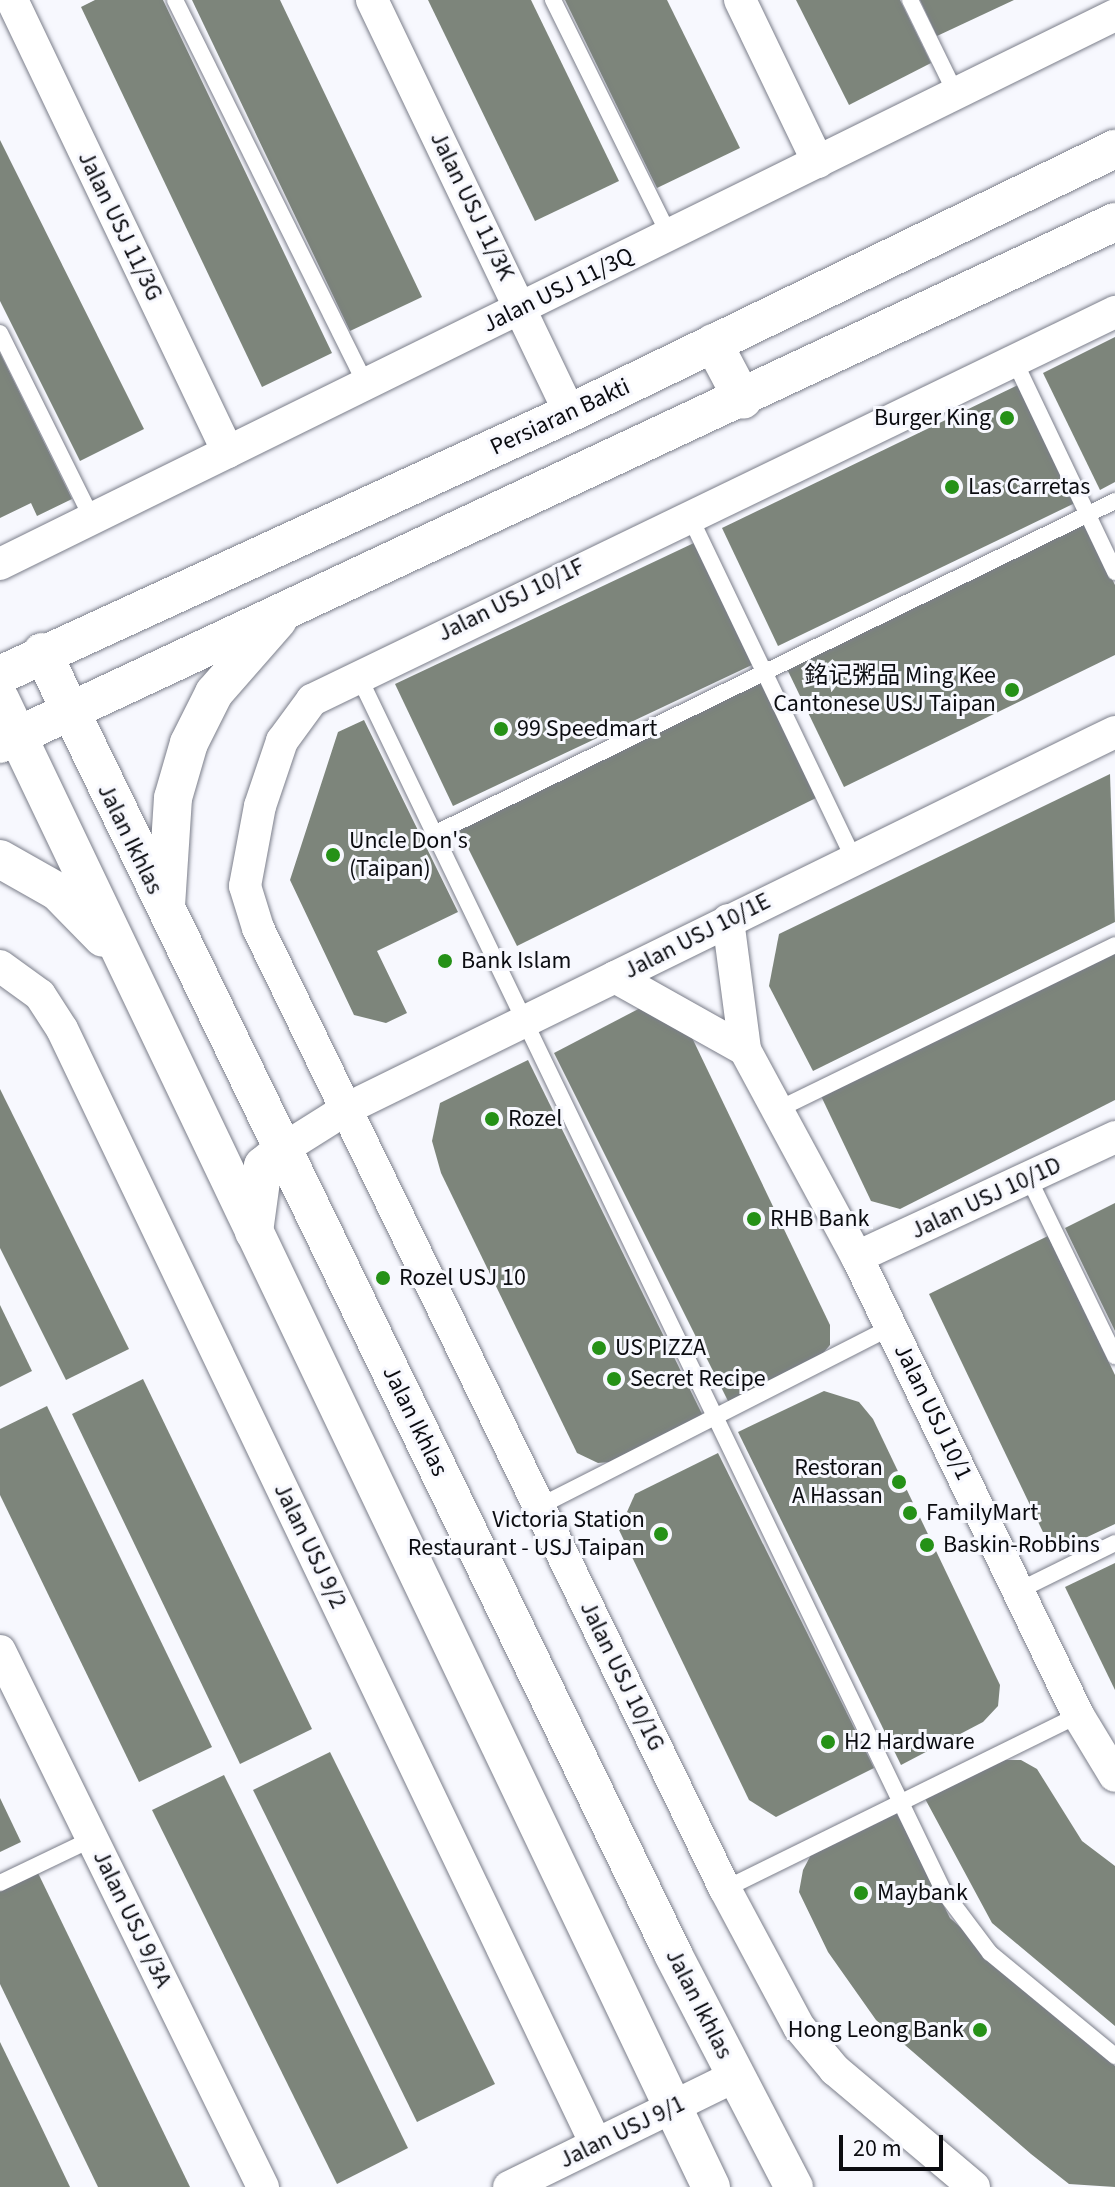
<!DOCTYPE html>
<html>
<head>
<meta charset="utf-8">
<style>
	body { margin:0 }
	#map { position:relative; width:1115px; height:2187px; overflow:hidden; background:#f7f8fe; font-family:"Source Sans 3","Noto Sans SC",sans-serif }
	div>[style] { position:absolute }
	.building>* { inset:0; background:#7d857b }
	.roads { filter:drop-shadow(0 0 2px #7b7e8a) drop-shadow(0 0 2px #7b7e8a) }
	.service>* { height:16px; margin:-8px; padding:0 8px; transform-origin:8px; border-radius:8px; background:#fff }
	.minor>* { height:32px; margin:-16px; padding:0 16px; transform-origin:16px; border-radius:16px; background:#fff }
	.tertiary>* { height:38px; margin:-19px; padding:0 19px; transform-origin:19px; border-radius:19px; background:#fff }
	.dots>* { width:22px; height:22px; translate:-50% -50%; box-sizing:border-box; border:4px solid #f7f8fe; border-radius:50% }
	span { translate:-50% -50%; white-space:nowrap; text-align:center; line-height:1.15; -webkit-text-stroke:6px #f7f8fe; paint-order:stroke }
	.street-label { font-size:24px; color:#0b0c10 }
	.poi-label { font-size:24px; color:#0b0c10 }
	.right { translate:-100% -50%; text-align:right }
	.left { translate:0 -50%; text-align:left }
	.scale { position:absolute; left:839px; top:2135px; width:104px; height:36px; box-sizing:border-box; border:4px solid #0b0c10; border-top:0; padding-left:10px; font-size:24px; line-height:28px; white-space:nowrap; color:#0b0c10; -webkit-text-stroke:6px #f7f8fe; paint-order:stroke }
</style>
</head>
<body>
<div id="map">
	<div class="building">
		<div style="clip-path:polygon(95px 0,163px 0,332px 353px,262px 387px,81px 7px)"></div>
		<div style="clip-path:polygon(192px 0,280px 0,422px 297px,350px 331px)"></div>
		<div style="clip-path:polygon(428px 0,531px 0,619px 181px,535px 221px)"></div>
		<div style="clip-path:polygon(565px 0,667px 0,740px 148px,657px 188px)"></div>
		<div style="clip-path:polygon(796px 0,900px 0,931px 63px,849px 105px)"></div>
		<div style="clip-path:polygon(920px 0,1014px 0,937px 36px)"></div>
		<div style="clip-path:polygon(0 140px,144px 429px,80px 461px,0 301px)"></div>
		<div style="clip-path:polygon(1115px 337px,1115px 482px,1100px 490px,1043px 373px)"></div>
		<div style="clip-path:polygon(0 353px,72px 499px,37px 516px,31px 503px,0 518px)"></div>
		<div style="clip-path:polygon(1018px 385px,1075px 503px,778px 646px,722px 528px)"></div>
		<div style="clip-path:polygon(1085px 524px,1115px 585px,1115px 655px,844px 787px,787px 669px)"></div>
		<div style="clip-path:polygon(696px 542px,754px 664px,453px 806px,395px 684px)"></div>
		<div style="clip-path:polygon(762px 680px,820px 796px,517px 946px,459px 830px)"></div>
		<div style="clip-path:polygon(364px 720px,458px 912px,377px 951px,407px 1013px,386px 1023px,354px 1015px,290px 880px,338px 732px)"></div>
		<div style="clip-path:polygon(1110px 774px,1115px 922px,813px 1071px,769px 986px,779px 934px)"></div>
		<div style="clip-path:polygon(1115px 952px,1115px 1100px,900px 1209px,871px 1201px,821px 1096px)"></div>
		<div style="clip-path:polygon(646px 1005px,684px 1021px,830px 1325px,830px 1345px,818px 1359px,730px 1405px,554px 1053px)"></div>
		<div style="clip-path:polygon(528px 1060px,703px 1416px,621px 1461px,598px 1463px,577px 1453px,441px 1173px,432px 1141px,440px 1103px)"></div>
		<div style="clip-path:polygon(0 1089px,129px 1349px,66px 1380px,0 1248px)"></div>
		<div style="clip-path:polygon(1115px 1203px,1115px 1331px,1065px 1228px)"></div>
		<div style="clip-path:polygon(1048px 1236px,1115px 1375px,1115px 1524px,1053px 1553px,929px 1294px)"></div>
		<div style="clip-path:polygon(0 1305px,32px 1371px,0 1387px)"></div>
		<div style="clip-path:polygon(143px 1379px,312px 1729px,240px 1764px,72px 1414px)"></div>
		<div style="clip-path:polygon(824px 1391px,859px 1402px,873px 1419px,1000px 1685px,998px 1706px,983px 1722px,901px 1765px,738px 1432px)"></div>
		<div style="clip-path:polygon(47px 1406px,212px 1747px,139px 1782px,0 1495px,0 1429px)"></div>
		<div style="clip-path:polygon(718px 1453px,874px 1768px,776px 1817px,749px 1800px,619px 1530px,635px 1494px)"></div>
		<div style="clip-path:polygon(1115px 1563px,1115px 1690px,1065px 1587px)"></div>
		<div style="clip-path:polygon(330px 1752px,495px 2084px,417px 2122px,253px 1790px)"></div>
		<div style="clip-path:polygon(999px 1760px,1021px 1760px,1037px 1769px,1082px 1841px,1115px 1866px,1115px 2026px,992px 1923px,923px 1795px)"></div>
		<div style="clip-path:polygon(224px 1775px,408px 2148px,337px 2184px,152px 1810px)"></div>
		<div style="clip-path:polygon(0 1798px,21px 1842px,0 1852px)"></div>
		<div style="clip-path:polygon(895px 1810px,950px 1918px,1115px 2066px,1115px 2187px,1069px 2184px,1031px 2154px,876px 2020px,828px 1952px,799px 1892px,803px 1870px,814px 1849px)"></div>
		<div style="clip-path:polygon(38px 1873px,190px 2187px,98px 2187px,0 1984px,0 1891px)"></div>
		<div style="clip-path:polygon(0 2042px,38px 2120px,70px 2187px,0 2187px)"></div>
	</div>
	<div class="roads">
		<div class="service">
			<div style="left:175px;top:0;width:429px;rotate:63.6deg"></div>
			<div style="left:553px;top:0;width:262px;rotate:63.7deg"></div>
			<div style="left:910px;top:0;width:105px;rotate:63.9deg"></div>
			<div style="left:0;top:333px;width:207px;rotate:63.6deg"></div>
			<div style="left:1014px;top:360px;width:235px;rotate:64.5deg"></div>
			<div style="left:689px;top:515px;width:379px;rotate:64.4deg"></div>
			<div style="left:358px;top:675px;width:1351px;rotate:64.29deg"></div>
			<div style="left:944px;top:1892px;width:76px;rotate:53deg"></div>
			<div style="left:990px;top:1953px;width:162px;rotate:39.5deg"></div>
			<div style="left:434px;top:834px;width:758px;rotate:-26.06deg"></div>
			<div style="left:777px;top:1110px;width:376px;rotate:-26deg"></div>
			<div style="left:1029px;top:1179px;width:197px;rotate:64.1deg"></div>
			<div style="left:540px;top:1506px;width:394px;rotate:-27deg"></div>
			<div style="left:1020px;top:1590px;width:106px;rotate:-26.3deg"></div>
			<div style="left:0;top:1883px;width:102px;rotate:-25.6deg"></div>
			<div style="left:725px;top:1889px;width:394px;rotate:-26.2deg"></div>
		</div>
		<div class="minor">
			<div style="left:12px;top:0;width:501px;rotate:64.46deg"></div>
			<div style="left:372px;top:0;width:458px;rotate:64.4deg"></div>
			<div style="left:740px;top:0;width:180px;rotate:64.3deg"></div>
			<div style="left:0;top:564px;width:1243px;rotate:-26.21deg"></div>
			<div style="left:728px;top:920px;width:131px;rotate:82.5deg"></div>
			<div style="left:745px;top:1050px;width:235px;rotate:61.6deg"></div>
			<div style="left:857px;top:1257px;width:509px;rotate:64.24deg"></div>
			<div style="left:1078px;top:1715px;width:71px;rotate:58.8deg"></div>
			<div style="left:0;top:966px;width:49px;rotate:35.9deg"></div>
			<div style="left:40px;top:995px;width:40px;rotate:57.1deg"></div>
			<div style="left:62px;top:1029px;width:1236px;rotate:64.41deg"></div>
			<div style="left:615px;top:977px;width:149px;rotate:29.3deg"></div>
			<div style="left:283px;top:1149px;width:77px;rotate:-32.2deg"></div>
			<div style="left:348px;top:1108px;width:854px;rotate:-26.12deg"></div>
			<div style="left:857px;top:1257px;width:285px;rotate:-24.9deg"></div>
			<div style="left:0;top:1651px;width:597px;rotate:63.86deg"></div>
			<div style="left:509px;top:2187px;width:253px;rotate:-26.1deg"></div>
			<div style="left:974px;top:2187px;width:182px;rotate:-139.9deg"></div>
			<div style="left:835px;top:2070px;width:56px;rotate:-129.9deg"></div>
			<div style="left:799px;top:2027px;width:157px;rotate:-118.2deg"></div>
			<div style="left:725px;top:1889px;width:1068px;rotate:-115.92deg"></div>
			<div style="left:258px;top:928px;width:44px;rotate:-107.2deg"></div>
			<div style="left:245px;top:886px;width:81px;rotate:-79.4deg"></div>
			<div style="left:260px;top:806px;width:69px;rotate:-71.3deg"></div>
			<div style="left:282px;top:741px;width:51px;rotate:-53.8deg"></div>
			<div style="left:312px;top:700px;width:892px;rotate:-25.79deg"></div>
		</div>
		<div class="tertiary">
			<div style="left:713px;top:343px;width:64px;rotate:62.2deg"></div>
			<div style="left:42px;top:652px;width:1447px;rotate:64.14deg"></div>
			<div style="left:673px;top:1954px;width:263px;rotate:62.6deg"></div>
			<div style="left:0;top:675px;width:627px;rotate:-24.69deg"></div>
			<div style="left:570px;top:413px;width:606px;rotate:-25.85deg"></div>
			<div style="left:0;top:699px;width:1649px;rotate:64.46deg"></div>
			<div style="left:0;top:744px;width:1231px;rotate:-25.09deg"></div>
			<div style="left:0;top:859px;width:67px;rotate:29.6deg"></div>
			<div style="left:58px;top:892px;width:64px;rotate:45.6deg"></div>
			<div style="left:166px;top:906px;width:108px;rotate:-86.3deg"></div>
			<div style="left:173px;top:798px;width:57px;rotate:-73.8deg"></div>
			<div style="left:189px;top:743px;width:56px;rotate:-63.4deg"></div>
			<div style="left:214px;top:693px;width:97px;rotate:-48.8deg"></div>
			<div style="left:254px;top:1232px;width:67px;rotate:-82.2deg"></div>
			<div style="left:263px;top:1166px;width:26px;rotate:-40deg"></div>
		</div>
	</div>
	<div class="dots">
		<div style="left:1007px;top:418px;background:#259117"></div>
		<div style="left:952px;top:487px;background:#259117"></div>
		<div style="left:1012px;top:690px;background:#259117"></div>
		<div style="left:501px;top:729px;background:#259117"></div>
		<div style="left:333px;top:855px;background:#259117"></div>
		<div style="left:445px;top:961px;background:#259117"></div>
		<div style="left:492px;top:1119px;background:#259117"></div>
		<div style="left:754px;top:1219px;background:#259117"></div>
		<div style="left:383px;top:1278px;background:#259117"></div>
		<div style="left:599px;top:1348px;background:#259117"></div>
		<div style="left:614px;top:1379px;background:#259117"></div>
		<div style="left:899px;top:1482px;background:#259117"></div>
		<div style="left:910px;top:1513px;background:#259117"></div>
		<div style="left:661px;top:1534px;background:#259117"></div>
		<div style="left:927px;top:1545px;background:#259117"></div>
		<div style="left:828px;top:1742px;background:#259117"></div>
		<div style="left:861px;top:1893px;background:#259117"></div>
		<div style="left:980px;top:2030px;background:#259117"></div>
	</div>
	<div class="street-label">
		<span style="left:472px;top:206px;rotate:64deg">Jalan USJ 11/3K</span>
		<span style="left:120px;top:226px;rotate:64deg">Jalan USJ 11/3G</span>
		<span style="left:558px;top:290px;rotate:-26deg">Jalan USJ 11/3Q</span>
		<span style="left:560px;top:417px;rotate:-25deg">Persiaran Bakti</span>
		<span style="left:511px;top:600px;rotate:-26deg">Jalan USJ 10/1F</span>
		<span style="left:130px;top:839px;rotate:64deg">Jalan Ikhlas</span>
		<span style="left:697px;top:936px;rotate:-27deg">Jalan USJ 10/1E</span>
		<span style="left:986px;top:1198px;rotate:-25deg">Jalan USJ 10/1D</span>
		<span style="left:933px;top:1412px;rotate:64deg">Jalan USJ 10/1</span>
		<span style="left:415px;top:1421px;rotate:64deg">Jalan Ikhlas</span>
		<span style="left:310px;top:1546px;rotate:64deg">Jalan USJ 9/2</span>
		<span style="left:622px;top:1676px;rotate:64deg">Jalan USJ 10/1G</span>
		<span style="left:132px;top:1919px;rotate:64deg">Jalan USJ 9/3A</span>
		<span style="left:699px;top:2004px;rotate:63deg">Jalan Ikhlas</span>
		<span style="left:622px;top:2132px;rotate:-26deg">Jalan USJ 9/1</span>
	</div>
	<div class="poi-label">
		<span class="right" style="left:991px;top:418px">Burger King</span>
		<span class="left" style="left:968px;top:487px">Las Carretas</span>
		<span class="right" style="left:996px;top:690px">銘记粥品 Ming Kee<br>Cantonese USJ Taipan</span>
		<span class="left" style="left:517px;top:729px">99 Speedmart</span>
		<span class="left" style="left:349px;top:855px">Uncle Don's<br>(Taipan)</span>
		<span class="left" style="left:461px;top:961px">Bank Islam</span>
		<span class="left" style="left:508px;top:1119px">Rozel</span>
		<span class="left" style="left:770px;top:1219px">RHB Bank</span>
		<span class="left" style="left:399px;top:1278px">Rozel USJ 10</span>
		<span class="left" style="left:615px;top:1348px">US PIZZA</span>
		<span class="left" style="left:630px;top:1379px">Secret Recipe</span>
		<span class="right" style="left:883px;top:1482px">Restoran<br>A Hassan</span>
		<span class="left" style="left:926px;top:1513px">FamilyMart</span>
		<span class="right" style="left:645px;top:1534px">Victoria Station<br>Restaurant - USJ Taipan</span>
		<span class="left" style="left:943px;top:1545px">Baskin-Robbins</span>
		<span class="left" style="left:844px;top:1742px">H2 Hardware</span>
		<span class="left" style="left:877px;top:1893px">Maybank</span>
		<span class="right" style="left:964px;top:2030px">Hong Leong Bank</span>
	</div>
	<div class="scale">20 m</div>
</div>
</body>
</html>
